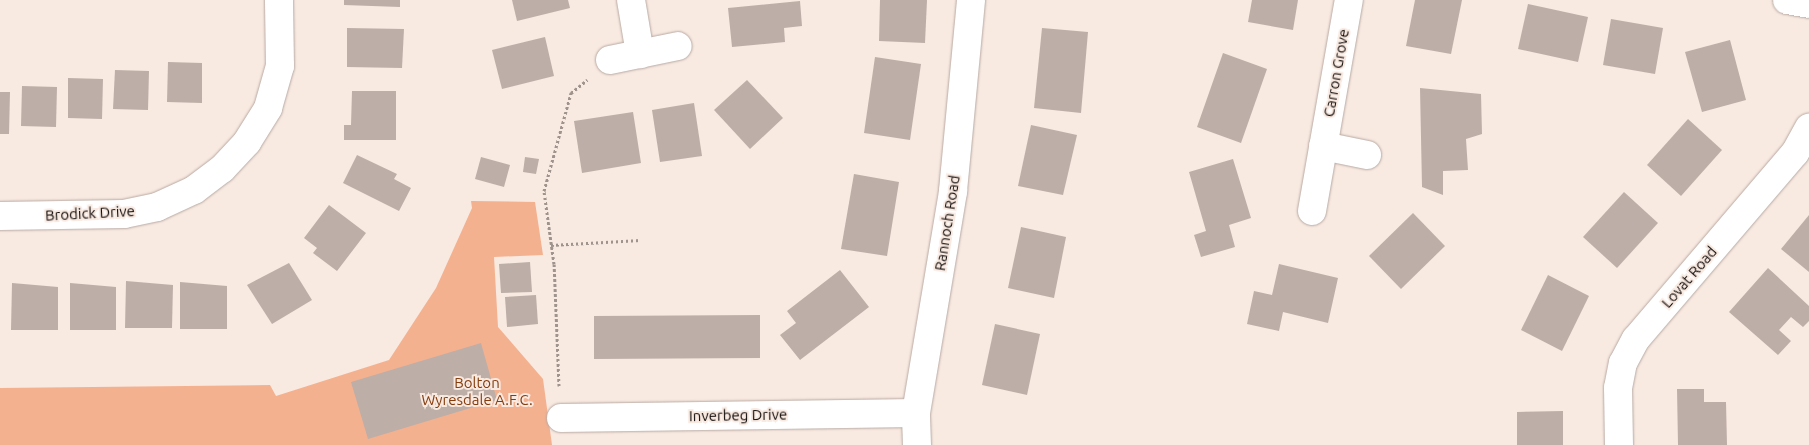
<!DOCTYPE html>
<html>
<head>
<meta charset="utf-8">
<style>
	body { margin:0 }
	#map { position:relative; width:1809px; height:445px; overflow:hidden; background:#f8e9e1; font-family:Ubuntu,sans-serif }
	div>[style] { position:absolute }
	.green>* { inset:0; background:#f4b18f }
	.building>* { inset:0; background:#bdaea7 }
	.path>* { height:3px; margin-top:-1.5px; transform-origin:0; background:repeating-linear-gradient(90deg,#9e938d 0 2.5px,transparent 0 5px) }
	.roads { filter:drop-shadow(0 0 1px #b8aaa3) drop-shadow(0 0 1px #b8aaa3) }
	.street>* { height:28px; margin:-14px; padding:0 14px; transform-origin:14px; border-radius:14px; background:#fff }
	span { translate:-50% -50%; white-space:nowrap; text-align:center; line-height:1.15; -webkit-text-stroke:4px #f8e9e1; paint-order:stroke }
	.street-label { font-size:15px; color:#110c0a }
	.park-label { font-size:15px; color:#863d0e }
</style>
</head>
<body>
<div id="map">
	<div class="green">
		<div style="clip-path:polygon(471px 201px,535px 202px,543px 255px,494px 257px,498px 327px,543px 379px,552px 445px,0 445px,0 388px,270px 385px,276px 396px,389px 360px,436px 288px,472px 208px)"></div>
	</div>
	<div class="building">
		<div style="clip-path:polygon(344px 0,400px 0,400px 7px,344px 5px)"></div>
		<div style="clip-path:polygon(512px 0,568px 0,570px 8px,517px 21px)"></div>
		<div style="clip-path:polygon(880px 0,927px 0,925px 43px,879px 41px)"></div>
		<div style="clip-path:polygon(1252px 0,1298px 0,1293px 30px,1248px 22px)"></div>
		<div style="clip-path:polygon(1415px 0,1462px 0,1451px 54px,1406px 46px)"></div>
		<div style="clip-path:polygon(800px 1px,802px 26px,784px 28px,785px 42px,732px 47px,728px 8px)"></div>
		<div style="clip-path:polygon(1528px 4px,1588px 17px,1578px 62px,1518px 49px)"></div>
		<div style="clip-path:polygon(1611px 19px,1663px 28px,1655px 74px,1603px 65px)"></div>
		<div style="clip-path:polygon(347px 28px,404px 29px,402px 68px,347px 67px)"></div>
		<div style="clip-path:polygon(1042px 28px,1088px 32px,1081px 113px,1034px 108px)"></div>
		<div style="clip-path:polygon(545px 37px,554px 76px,502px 89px,492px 50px)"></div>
		<div style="clip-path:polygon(1730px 40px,1746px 100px,1702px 112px,1685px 52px)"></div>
		<div style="clip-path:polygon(1223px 53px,1267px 69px,1241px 143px,1197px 127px)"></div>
		<div style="clip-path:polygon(875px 57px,921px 64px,910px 140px,864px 133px)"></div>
		<div style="clip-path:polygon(168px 62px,202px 63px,202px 103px,167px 102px)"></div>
		<div style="clip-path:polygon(115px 70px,149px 71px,148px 110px,113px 109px)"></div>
		<div style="clip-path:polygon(68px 78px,103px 79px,102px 119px,68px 118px)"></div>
		<div style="clip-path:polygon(747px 80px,783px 118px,750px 149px,714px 110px)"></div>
		<div style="clip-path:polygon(22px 86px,57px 87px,56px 127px,21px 126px)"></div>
		<div style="clip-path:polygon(1420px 88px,1481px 94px,1482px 134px,1466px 139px,1468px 170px,1443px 171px,1443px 195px,1422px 187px)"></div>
		<div style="clip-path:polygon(352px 91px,396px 91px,396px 140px,344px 140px,344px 125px,351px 125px)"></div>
		<div style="clip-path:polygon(0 92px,10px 92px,9px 134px,0 134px)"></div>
		<div style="clip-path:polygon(694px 103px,702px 156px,660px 162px,652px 110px)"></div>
		<div style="clip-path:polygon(633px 112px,641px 163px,582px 173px,574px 121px)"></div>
		<div style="clip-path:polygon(1688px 119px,1722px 150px,1681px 196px,1647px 165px)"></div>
		<div style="clip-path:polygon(1031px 125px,1077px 135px,1063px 195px,1018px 186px)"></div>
		<div style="clip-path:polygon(357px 155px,397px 174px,394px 179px,411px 188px,399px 211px,343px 183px)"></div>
		<div style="clip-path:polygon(481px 157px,510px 165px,504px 187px,475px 179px)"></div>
		<div style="clip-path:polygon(525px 157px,539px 159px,536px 174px,523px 172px)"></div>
		<div style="clip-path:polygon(1233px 159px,1251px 218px,1229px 225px,1235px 247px,1201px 257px,1194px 235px,1206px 231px,1189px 172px)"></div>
		<div style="clip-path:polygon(854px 174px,899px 182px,887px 256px,841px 249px)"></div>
		<div style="clip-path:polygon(1624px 192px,1658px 223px,1617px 268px,1583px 237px)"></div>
		<div style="clip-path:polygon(329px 205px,366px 233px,337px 271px,313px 253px,317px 248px,304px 238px)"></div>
		<div style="clip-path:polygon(1413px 213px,1445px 246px,1401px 289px,1369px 256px)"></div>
		<div style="clip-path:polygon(1809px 215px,1809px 272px,1781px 249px)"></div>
		<div style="clip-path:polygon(1021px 227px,1066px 237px,1054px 298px,1008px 288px)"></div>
		<div style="clip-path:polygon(530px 262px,532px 292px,501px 293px,499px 264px)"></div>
		<div style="clip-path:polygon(289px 263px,312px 300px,272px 324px,247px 285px)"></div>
		<div style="clip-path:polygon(1279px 264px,1338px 278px,1328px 323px,1283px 312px,1279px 331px,1247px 324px,1254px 291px,1272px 295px)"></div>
		<div style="clip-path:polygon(1768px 268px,1809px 306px,1809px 321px,1803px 327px,1791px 317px,1779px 330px,1791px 341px,1778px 355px,1729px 312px)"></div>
		<div style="clip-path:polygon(840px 270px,869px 307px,800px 360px,780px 335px,796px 323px,787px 311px)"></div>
		<div style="clip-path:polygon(1548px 275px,1589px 296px,1562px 351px,1521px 330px)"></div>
		<div style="clip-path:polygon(126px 281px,173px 285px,172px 328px,125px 328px)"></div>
		<div style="clip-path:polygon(180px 282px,227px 286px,227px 329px,180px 329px)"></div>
		<div style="clip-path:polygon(12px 283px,58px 287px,58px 330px,11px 330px)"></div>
		<div style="clip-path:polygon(70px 283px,116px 287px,116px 330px,70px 330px)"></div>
		<div style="clip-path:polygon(536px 295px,538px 324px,507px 327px,505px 297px)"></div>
		<div style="clip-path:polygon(760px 315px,760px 358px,594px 359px,594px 316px)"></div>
		<div style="clip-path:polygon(995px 324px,1040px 334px,1027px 395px,982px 385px)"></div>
		<div style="clip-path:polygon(481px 343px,497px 400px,368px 439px,351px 382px)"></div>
		<div style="clip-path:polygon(1677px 389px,1704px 389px,1704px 402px,1726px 402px,1727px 445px,1678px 445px)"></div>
		<div style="clip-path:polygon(1563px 411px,1563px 445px,1517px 445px,1517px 412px)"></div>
	</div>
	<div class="path">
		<div style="left:551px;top:245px;width:90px;rotate:-3.2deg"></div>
		<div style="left:559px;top:386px;width:122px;rotate:-92.3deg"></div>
		<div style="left:554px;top:264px;width:74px;rotate:-97.8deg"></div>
		<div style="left:544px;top:191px;width:102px;rotate:-74.6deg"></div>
		<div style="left:571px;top:93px;width:21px;rotate:-39deg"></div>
	</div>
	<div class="roads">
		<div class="street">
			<div style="left:631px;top:0;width:55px;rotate:80.5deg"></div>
			<div style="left:1787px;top:0;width:22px;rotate:10deg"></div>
			<div style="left:610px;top:60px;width:69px;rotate:-11.6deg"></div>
			<div style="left:1323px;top:146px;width:45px;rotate:11.6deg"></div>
			<div style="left:1312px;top:211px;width:214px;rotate:-80.1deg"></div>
			<div style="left:0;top:216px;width:124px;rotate:-0.9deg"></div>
			<div style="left:124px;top:214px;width:34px;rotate:-12deg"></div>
			<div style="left:157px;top:207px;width:41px;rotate:-24.7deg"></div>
			<div style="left:194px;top:190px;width:35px;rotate:-37deg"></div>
			<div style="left:222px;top:169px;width:37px;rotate:-47deg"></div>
			<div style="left:247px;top:142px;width:40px;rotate:-58deg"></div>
			<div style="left:268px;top:108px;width:44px;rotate:-74.1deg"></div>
			<div style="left:280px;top:66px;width:66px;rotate:-90.9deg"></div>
			<div style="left:561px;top:418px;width:355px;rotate:-0.8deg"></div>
			<div style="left:917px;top:445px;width:32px;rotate:-92deg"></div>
			<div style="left:916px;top:413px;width:225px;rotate:-80.5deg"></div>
			<div style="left:953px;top:191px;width:192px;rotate:-84.6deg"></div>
			<div style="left:1619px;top:445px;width:57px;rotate:-91deg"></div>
			<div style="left:1618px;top:388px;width:25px;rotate:-79deg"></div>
			<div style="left:1623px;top:363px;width:27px;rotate:-62deg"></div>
			<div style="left:1636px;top:339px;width:245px;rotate:-49.5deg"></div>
			<div style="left:1795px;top:153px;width:29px;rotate:-61deg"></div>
		</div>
	</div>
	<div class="street-label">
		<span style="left:1336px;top:73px;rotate:-80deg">Carron Grove</span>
		<span style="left:90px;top:213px;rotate:-3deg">Brodick Drive</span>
		<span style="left:947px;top:223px;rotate:-81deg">Rannoch Road</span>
		<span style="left:1689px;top:277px;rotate:-49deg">Lovat Road</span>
		<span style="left:738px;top:415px;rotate:-1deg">Inverbeg Drive</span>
	</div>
	<div class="park-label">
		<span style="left:477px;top:391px">Bolton<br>Wyresdale A.F.C.</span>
	</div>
</div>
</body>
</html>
